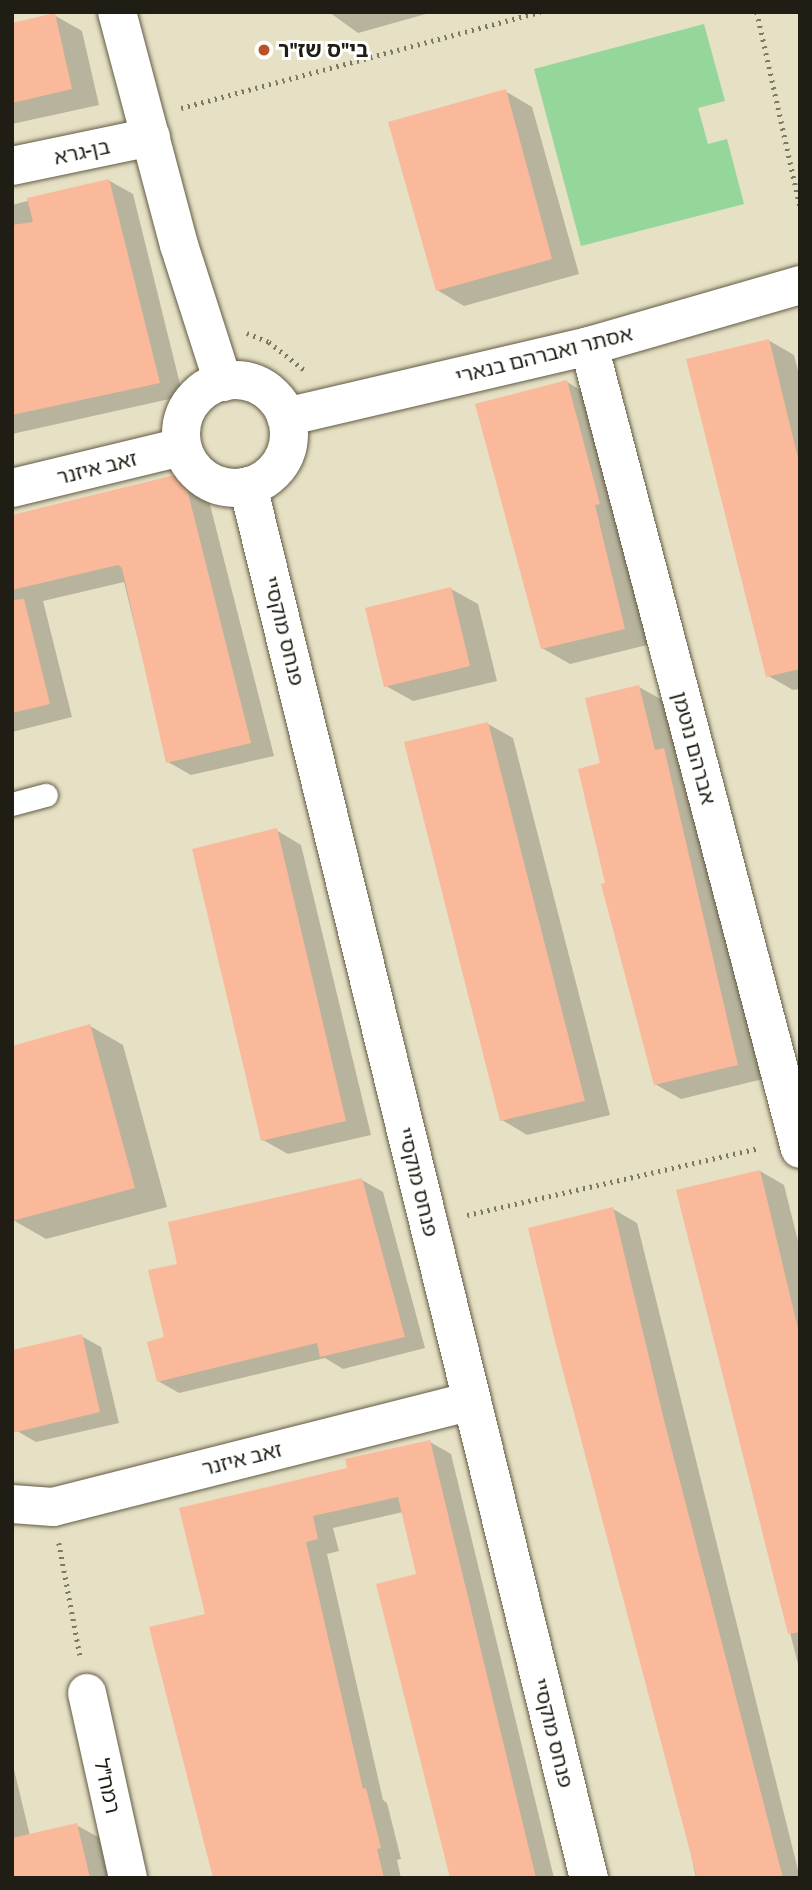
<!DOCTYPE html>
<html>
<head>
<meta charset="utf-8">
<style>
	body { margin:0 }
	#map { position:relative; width:812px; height:1890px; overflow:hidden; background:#e6e0c5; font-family:"Archivo Narrow","Noto Sans Hebrew",sans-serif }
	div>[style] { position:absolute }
	.green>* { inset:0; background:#95d69b }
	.shadow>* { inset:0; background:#0003 }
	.building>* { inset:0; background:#fab99a }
	.path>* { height:4.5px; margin-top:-2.25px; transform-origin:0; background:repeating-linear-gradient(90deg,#7c7866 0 2px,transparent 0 7px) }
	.roads { filter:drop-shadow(0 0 2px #615c44) drop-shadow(0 0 2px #615c44) }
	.service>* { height:23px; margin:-11.5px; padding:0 11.5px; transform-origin:11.5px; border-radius:11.5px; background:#fff }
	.minor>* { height:38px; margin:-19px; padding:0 19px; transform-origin:19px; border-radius:19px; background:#fff }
	.minor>.ring { margin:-19px; padding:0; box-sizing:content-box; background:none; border:38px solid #fff; border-radius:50% }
	.dots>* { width:19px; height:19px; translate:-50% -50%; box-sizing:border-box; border:4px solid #fff; border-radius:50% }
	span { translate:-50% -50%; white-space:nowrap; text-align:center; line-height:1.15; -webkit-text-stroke:6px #fff; paint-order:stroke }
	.poi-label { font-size:21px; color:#201e14; font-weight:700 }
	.left { translate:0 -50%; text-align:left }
	.street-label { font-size:21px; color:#201e14 }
	.frame { position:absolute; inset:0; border:14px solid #201e14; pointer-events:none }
</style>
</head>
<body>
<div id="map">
	<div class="green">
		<div style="clip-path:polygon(704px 24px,725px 101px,698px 108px,708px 144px,727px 139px,744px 204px,581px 246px,534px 69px)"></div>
	</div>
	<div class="shadow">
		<div style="clip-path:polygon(329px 12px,433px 12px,358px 33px)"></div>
		<div style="clip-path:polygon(54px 15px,82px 31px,99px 105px,12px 124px,12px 25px)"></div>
		<div style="clip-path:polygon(505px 91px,532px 107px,579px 274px,464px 306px,437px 290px)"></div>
		<div style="clip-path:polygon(108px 180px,133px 194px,183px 396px,12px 434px,12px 205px)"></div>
		<div style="clip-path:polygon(768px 340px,794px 355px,800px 379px,800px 689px,793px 690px,767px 675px)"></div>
		<div style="clip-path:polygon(567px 382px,594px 398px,651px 644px,570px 664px,542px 648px)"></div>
		<div style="clip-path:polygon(183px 475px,206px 489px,274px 756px,191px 775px,168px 762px,124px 582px,43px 601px,72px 717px,12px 732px,12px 517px)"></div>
		<div style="clip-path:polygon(451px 589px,478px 604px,497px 681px,413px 701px,386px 686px)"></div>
		<div style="clip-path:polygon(639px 687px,664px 701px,763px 1079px,681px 1099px,655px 1084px,607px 884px,603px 765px)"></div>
		<div style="clip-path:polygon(488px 724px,513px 738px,610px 1115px,527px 1135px,502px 1120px)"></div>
		<div style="clip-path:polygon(276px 830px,301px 845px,371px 1135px,288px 1154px,263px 1140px)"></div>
		<div style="clip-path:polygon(90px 1026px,123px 1045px,167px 1207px,46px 1239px,13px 1220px)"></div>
		<div style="clip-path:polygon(760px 1171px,784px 1185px,800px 1249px,800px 1672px,678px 1191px)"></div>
		<div style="clip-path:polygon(362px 1180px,383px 1192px,425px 1348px,343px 1369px,325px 1358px,179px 1393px,158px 1381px,179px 1265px)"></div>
		<div style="clip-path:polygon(613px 1209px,637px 1223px,800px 1878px,696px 1878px,666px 1739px)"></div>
		<div style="clip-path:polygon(81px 1336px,101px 1347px,119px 1423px,36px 1442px,17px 1431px)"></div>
		<div style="clip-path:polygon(430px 1442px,451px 1454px,554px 1878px,450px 1878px,418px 1575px,403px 1512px,333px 1528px,339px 1551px,327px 1554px,383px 1800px,387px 1803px,401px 1859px,397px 1860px,401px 1878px,214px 1878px,151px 1628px,207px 1615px,349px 1470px)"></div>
		<div style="clip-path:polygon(12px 1761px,30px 1836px,76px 1825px,100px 1838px,111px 1878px,12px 1878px)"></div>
	</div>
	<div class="building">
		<div style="clip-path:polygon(55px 13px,72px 89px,12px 103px,12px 23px)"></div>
		<div style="clip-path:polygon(506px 89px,552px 259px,436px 291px,388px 122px)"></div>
		<div style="clip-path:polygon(109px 179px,160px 383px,12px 415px,12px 225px,33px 222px,27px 198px)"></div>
		<div style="clip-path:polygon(769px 339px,800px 466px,800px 669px,766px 677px,686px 359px)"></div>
		<div style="clip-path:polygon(567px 380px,600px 504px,595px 505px,625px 629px,541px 649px,475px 404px)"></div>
		<div style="clip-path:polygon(183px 473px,251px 743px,166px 763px,122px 568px,118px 565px,12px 590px,12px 515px)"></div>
		<div style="clip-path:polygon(451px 587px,470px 666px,384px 687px,365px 608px)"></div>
		<div style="clip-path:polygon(24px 599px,50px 704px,12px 713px,12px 600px)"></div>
		<div style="clip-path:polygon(639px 685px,655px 750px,664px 748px,738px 1065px,654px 1085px,601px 884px,605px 883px,578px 769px,600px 763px,585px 698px)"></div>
		<div style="clip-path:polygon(488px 722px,585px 1101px,500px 1121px,404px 742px)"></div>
		<div style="clip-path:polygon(277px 828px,346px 1121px,261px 1141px,192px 849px)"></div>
		<div style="clip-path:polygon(90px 1024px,135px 1188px,12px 1221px,12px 1046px)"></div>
		<div style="clip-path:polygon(760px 1170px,800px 1337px,800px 1632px,788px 1634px,676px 1190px)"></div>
		<div style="clip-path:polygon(362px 1178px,405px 1337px,320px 1357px,317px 1343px,157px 1382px,147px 1342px,164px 1337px,148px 1270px,177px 1264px,168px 1222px)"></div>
		<div style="clip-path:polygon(613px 1207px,664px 1420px,783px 1878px,697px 1878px,555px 1341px,528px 1228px)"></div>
		<div style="clip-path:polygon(82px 1334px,100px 1412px,12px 1433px,12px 1350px)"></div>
		<div style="clip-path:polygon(430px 1440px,536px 1878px,450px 1878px,376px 1584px,416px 1574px,398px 1497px,313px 1516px,318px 1539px,306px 1542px,363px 1789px,366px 1788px,381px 1848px,377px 1849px,384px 1878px,213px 1878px,149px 1627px,205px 1614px,179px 1508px,347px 1468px,345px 1459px)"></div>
		<div style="clip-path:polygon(77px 1823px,90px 1878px,12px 1878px,12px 1838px)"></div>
	</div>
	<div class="path">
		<div style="left:757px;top:12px;width:199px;rotate:77.5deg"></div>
		<div style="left:181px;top:108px;width:372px;rotate:-15deg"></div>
		<div style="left:247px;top:333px;width:24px;rotate:22deg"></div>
		<div style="left:269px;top:342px;width:48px;rotate:38.3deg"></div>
		<div style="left:467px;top:1215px;width:300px;rotate:-12.9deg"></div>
		<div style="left:59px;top:1543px;width:114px;rotate:79.4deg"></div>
	</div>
	<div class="roads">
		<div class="service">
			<div style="left:12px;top:804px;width:35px;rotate:-15deg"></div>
		</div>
		<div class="minor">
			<div style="left:117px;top:12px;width:241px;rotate:75.1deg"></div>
			<div style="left:179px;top:245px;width:144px;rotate:72.2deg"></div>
			<div style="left:12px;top:166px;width:142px;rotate:-11.8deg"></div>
			<div style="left:589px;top:346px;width:830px;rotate:75.28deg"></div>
			<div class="ring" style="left:181px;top:380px;width:70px;height:70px"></div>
			<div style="left:286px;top:417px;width:311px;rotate:-13.2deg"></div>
			<div style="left:589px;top:346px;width:220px;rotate:-16.1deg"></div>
			<div style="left:248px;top:486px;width:1433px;rotate:76.24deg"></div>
			<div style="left:12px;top:488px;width:175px;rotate:-13.6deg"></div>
			<div style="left:12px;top:1504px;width:41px;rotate:4.2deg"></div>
			<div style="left:53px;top:1507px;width:431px;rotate:-14.2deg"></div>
			<div style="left:87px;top:1693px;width:189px;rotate:77.5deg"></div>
		</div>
	</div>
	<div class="dots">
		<div style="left:264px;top:50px;background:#b95228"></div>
	</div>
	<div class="poi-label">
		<span class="left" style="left:278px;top:50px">בי"ס שז"ר</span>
	</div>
	<div class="street-label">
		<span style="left:82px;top:152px;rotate:-12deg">בן-גרא</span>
		<span style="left:544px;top:355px;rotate:-14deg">אסתר ואברהם בנארי</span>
		<span style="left:97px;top:468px;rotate:-14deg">זאב איזנר</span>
		<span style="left:284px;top:631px;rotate:76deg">פנחס מוקסיי</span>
		<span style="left:694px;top:748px;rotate:75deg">אברהם נוטמן</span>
		<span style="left:418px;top:1182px;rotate:76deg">פנחס מוקסיי</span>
		<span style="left:242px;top:1459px;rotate:-14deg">זאב איזנר</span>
		<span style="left:553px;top:1733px;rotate:76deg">פנחס מוקסיי</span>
		<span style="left:107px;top:1786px;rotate:77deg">רמח"ל</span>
	</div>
	<div class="frame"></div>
</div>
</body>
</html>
